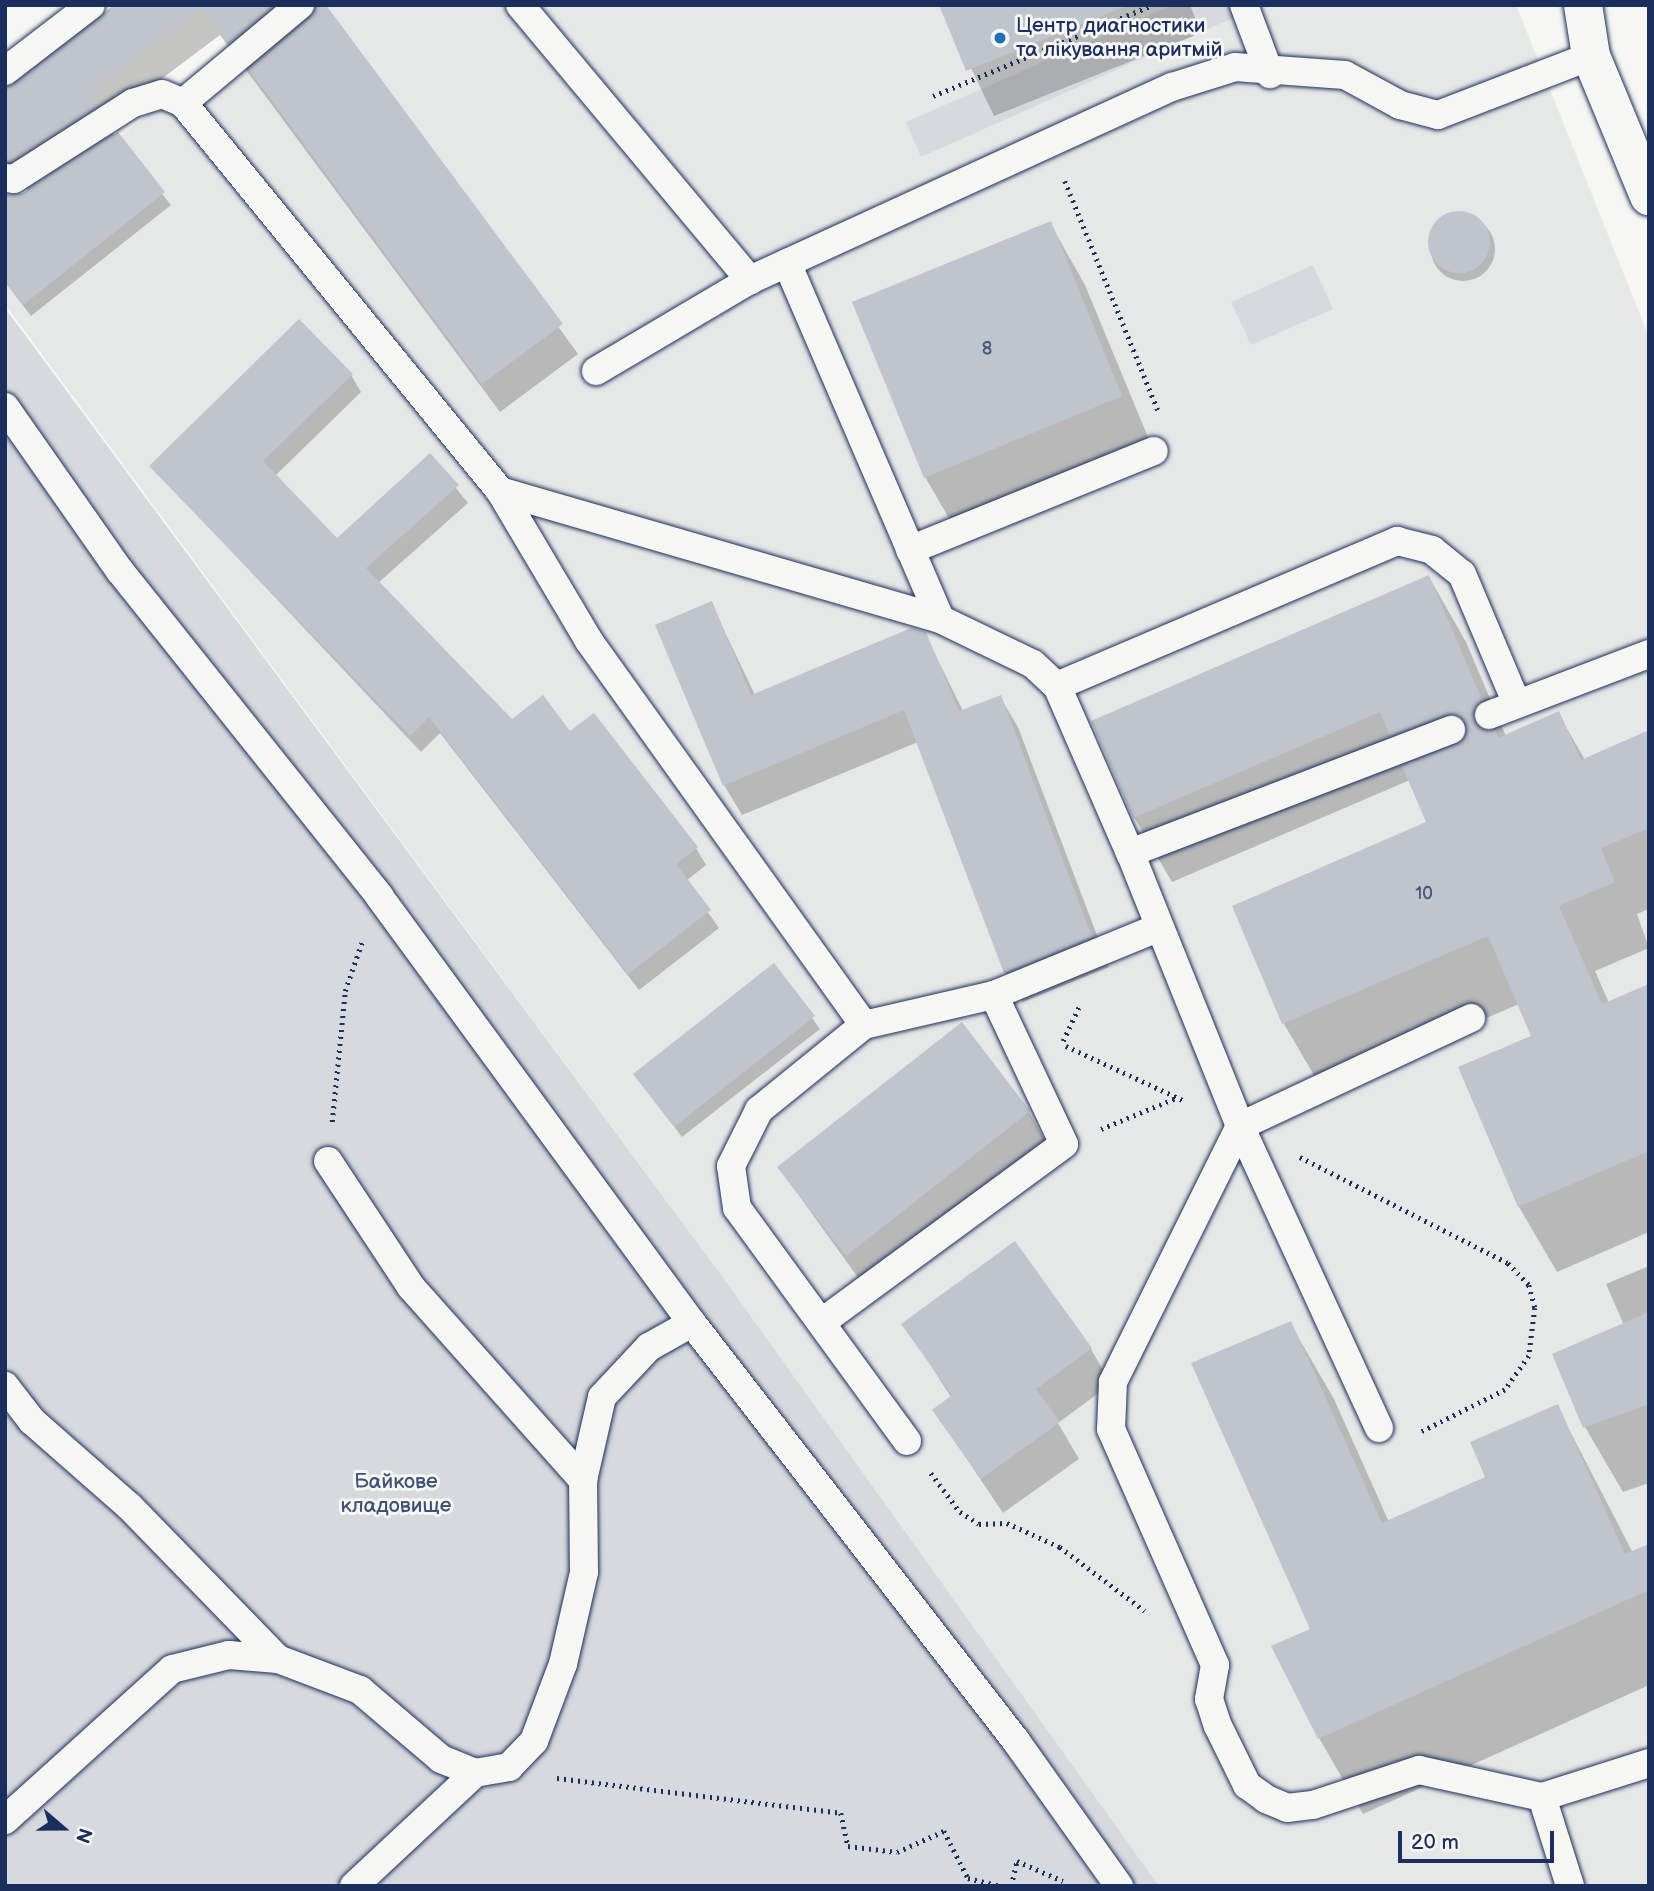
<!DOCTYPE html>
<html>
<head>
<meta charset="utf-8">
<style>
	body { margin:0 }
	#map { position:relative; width:1654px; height:1891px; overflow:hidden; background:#f6f6f2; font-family:"Balsamiq Sans",sans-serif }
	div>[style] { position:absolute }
	.built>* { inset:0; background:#e6e7e7 }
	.green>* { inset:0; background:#d6d9dd }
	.shadow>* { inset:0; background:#0003 }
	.round { border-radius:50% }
	.building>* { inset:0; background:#c0c4cd }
	.path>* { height:4.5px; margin-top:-2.25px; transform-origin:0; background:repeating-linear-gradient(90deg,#1b2f5e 0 2px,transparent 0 7px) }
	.roads { filter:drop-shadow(0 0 2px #1b2f5e) drop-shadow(0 0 2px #1b2f5e) }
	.lane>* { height:28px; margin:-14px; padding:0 14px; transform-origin:14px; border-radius:14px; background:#f6f6f2 }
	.street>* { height:38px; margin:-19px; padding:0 19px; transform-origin:19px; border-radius:19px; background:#f6f6f2 }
	.dots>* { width:19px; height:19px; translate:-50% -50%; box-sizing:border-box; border:4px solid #f6f6f2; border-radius:50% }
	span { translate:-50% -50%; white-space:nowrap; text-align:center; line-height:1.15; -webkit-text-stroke:6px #f6f6f2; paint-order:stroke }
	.number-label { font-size:18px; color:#44547a }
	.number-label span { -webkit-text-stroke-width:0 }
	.poi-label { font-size:21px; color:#1b2f5e }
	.left { translate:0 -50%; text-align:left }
	.park-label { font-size:21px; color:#405177 }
	.frame { position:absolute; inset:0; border:7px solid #1b2f5e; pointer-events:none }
	.north { position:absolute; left:28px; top:1793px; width:70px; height:70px; -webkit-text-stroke:5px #f6f6f2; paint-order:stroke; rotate:110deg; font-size:19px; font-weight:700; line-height:28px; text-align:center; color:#1b2f5e }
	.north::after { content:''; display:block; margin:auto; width:24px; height:32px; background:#1b2f5e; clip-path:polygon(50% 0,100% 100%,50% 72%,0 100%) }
	.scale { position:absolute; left:1398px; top:1831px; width:156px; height:32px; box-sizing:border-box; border:4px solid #1b2f5e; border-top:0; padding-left:9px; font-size:21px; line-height:24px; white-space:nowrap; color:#1b2f5e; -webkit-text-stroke:5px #f6f6f2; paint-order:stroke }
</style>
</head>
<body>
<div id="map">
	<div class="built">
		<div style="clip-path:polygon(283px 5px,1516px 5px,1649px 337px,1649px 1886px,1159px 1886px,722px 1276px,5px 304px,5px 230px)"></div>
	</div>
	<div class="green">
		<div style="clip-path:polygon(1173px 5px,1241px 5px,1244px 13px,921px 157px,906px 122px)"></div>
		<div style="clip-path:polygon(1313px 265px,1333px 309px,1251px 345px,1231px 302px)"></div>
		<div style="clip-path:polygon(5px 308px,722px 1276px,1159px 1886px,5px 1886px)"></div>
	</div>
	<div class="shadow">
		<div style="clip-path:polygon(117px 5px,324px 5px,578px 354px,500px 412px,220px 35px,104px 122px,171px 205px,31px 316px,5px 282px,5px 244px,28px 190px,5px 164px,5px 89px)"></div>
		<div style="clip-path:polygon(941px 5px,1190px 5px,1201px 33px,994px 116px)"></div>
		<div class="round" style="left:1431px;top:217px;width:64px;height:64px"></div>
		<div style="clip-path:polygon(1050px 223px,1085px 285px,1157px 459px,961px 539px,925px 477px)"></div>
		<div style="clip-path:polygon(351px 375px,361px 392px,275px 476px,337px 540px,430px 456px,468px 503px,378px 583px,512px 721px,570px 733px,696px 848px,706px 865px,686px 881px,719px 928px,639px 990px,440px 733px,421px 752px,151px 466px)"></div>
		<div style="clip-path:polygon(1429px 577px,1466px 642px,1506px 736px,1558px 713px,1585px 760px,1649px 732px,1649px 909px,1637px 914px,1649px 948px,1595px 971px,1609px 1003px,1649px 986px,1649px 1232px,1557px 1272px,1519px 1207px,1460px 1068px,1533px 1036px,1519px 1004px,1322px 1089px,1284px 1024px,1234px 907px,1428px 823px,1410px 780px,1172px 882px,1134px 817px)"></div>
		<div style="clip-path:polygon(711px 603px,755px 695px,925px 634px,963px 711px,1000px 697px,1018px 727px,1109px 967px,1023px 1002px,1005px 972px,918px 742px,742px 815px,724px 785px)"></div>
		<div style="clip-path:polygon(774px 966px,820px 1029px,682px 1137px,635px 1074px)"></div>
		<div style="clip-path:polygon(1029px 1112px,1049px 1148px,867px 1290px,779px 1168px)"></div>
		<div style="clip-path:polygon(1649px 1266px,1649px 1483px,1623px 1492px,1585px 1427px,1624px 1325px,1606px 1284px)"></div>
		<div style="clip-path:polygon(1290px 1323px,1334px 1399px,1389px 1522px,1487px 1478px,1557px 1406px,1633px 1553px,1649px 1546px,1649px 1685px,1363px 1814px,1319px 1738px)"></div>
		<div style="clip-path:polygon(904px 1324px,1091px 1349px,1111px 1384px,1058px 1423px,1079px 1459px,1003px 1513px,934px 1410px,951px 1397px)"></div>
	</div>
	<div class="building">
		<div style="clip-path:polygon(114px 5px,274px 5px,229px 43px,202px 7px,87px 93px,97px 106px,5px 162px,5px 87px)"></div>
		<div style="clip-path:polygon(316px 5px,326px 5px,563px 324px,482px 384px,249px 70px,311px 18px)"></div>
		<div style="clip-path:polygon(939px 5px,1123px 5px,1124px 7px,966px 71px)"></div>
		<div style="clip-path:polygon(118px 132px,165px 192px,23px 305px,5px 281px,5px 195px,23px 193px)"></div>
		<div class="round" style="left:1428px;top:211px;width:62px;height:62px"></div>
		<div style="clip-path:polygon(1051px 221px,1122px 396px,924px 478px,852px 302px)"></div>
		<div style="clip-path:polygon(299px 319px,353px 374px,263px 461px,337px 538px,430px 453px,459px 485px,366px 568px,512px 719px,543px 695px,570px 731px,594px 713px,698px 847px,676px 864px,711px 910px,628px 974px,429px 717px,410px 736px,149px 466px)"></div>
		<div style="clip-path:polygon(1429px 575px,1482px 700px,1473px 713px,1479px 728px,1495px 730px,1498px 738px,1559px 711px,1581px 760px,1649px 730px,1649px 828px,1601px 848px,1615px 882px,1559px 906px,1602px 1004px,1649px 984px,1649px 1151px,1518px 1207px,1458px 1067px,1531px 1036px,1488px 936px,1282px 1024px,1232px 906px,1426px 822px,1402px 766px,1463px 741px,1462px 718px,1445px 714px,1390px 736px,1380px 712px,1133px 818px,1091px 721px)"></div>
		<div style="clip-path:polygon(712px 601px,751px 695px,911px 628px,926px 632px,959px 711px,1001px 695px,1092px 937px,1004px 973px,904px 710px,723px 786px,655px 625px)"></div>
		<div style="clip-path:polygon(774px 963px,815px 1016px,674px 1127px,633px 1074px)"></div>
		<div style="clip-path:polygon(962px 1022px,1030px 1111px,846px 1256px,777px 1167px)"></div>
		<div style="clip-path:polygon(1015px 1241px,1092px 1348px,1036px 1389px,1060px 1422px,981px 1479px,932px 1410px,952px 1395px,901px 1324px)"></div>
		<div style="clip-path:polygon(1649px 1312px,1649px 1404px,1583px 1428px,1552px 1354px)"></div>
		<div style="clip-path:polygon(1291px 1321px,1382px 1523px,1485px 1477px,1470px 1442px,1558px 1404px,1625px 1554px,1649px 1544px,1649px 1590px,1318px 1739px,1271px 1646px,1310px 1629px,1191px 1363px)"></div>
	</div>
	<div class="path">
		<div style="left:933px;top:96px;width:238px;rotate:-22.5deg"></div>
		<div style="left:1065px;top:181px;width:247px;rotate:67.9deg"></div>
		<div style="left:1063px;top:1041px;width:40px;rotate:-65deg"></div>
		<div style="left:1066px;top:1046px;width:131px;rotate:24.8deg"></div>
		<div style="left:332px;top:1122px;width:132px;rotate:-84.3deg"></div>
		<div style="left:345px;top:991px;width:52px;rotate:-70.9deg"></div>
		<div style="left:1101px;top:1129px;width:81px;rotate:-22.5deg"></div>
		<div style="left:1300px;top:1157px;width:233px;rotate:27deg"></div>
		<div style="left:1508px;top:1263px;width:30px;rotate:46deg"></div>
		<div style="left:1529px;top:1285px;width:24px;rotate:75deg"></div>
		<div style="left:1535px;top:1308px;width:48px;rotate:97.1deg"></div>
		<div style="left:1529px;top:1356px;width:42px;rotate:125.2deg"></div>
		<div style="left:1505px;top:1390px;width:96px;rotate:153.4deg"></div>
		<div style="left:931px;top:1473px;width:49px;rotate:53.4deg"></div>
		<div style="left:960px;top:1512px;width:22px;rotate:32deg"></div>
		<div style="left:979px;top:1524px;width:28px;rotate:-2deg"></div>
		<div style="left:1007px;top:1523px;width:58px;rotate:24.4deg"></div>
		<div style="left:1060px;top:1547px;width:106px;rotate:37deg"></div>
		<div style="left:557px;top:1778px;width:286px;rotate:7deg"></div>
		<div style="left:841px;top:1813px;width:34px;rotate:78deg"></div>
		<div style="left:848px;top:1846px;width:49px;rotate:7deg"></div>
		<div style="left:897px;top:1852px;width:51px;rotate:-24.1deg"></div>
		<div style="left:944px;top:1831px;width:53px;rotate:62.9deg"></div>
		<div style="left:968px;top:1878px;width:33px;rotate:14deg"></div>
		<div style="left:1011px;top:1886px;width:26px;rotate:-77deg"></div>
		<div style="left:1017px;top:1861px;width:50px;rotate:23.5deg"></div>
	</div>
	<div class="roads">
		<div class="lane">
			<div style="left:300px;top:5px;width:153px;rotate:140.1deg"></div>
			<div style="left:183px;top:103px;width:501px;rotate:50.75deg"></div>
			<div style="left:500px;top:491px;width:174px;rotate:59.3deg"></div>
			<div style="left:589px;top:641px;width:472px;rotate:54.4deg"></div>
			<div style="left:520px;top:5px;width:359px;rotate:50.1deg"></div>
			<div style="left:1244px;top:5px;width:74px;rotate:69.4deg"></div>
			<div style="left:5px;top:71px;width:108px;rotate:-37.5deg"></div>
			<div style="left:5px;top:178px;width:9px;rotate:6deg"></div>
			<div style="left:14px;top:179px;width:141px;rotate:-32.6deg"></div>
			<div style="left:133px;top:103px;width:30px;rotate:-17deg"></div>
			<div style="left:162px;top:94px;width:23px;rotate:23deg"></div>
			<div style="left:787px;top:263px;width:387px;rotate:66.7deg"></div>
			<div style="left:596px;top:371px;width:179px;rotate:-30.6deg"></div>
			<div style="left:750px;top:280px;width:464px;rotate:-24.6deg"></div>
			<div style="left:1172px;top:87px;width:66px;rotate:-17.6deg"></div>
			<div style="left:1235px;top:67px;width:110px;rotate:4.2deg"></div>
			<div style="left:1345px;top:75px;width:63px;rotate:28.6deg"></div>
			<div style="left:1400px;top:105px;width:39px;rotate:15deg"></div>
			<div style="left:1438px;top:115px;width:164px;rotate:-21.1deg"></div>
			<div style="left:5px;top:407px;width:200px;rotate:55deg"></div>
			<div style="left:120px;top:571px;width:416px;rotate:51.4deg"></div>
			<div style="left:379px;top:896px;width:529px;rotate:53.76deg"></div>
			<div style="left:692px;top:1323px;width:529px;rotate:52.22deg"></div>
			<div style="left:1016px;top:1741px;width:178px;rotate:54.6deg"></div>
			<div style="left:500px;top:491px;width:458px;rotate:16.2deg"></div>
			<div style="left:940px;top:619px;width:103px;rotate:25.8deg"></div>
			<div style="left:1033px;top:664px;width:33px;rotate:43deg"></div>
			<div style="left:910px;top:550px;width:263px;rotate:-22.1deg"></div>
			<div style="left:1489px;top:715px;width:171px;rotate:-20.9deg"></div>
			<div style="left:1130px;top:853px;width:182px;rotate:-113.6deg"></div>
			<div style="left:1057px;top:686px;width:370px;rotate:-23.1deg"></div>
			<div style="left:1397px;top:541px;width:36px;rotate:14deg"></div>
			<div style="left:1432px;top:550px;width:38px;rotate:39deg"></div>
			<div style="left:1462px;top:574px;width:141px;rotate:67.1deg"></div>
			<div style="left:1471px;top:1018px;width:255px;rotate:154.9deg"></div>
			<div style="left:1240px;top:1126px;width:286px;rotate:116.4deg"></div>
			<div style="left:1113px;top:1382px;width:47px;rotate:92.4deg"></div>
			<div style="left:1111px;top:1429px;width:258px;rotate:66.2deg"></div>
			<div style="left:1215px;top:1665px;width:35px;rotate:100deg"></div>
			<div style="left:1209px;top:1699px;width:28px;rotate:72deg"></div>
			<div style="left:1218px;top:1726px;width:66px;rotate:63.8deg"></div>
			<div style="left:1247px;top:1785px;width:24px;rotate:36deg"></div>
			<div style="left:1266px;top:1799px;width:23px;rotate:23deg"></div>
			<div style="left:1287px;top:1808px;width:26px;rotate:-7deg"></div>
			<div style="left:1313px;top:1805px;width:112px;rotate:-18.3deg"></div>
			<div style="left:1419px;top:1770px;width:126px;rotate:12.4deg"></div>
			<div style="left:1542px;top:1797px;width:112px;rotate:-17.6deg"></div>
			<div style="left:328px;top:1161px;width:151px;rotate:56.6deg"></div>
			<div style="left:411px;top:1287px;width:259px;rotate:48.3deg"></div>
			<div style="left:822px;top:1322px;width:300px;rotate:-36.3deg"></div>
			<div style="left:1064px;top:1144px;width:165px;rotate:-115.2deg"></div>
			<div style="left:994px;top:995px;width:176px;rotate:-22.3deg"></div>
			<div style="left:5px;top:1386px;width:44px;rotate:52.4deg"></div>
			<div style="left:32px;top:1421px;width:130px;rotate:41.3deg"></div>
			<div style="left:130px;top:1507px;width:212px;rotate:45.8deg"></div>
			<div style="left:1379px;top:1428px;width:332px;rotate:-114.7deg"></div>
			<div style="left:1240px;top:1126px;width:294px;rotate:-111.9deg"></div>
			<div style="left:1130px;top:853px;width:344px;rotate:-21deg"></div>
			<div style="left:907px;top:1441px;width:288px;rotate:-126.1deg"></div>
			<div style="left:737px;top:1208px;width:42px;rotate:-98.1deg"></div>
			<div style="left:731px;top:1166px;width:63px;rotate:-63.4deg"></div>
			<div style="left:759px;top:1110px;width:135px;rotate:-39deg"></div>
			<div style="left:864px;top:1025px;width:133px;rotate:-13deg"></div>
			<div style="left:1542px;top:1797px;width:93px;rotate:72.5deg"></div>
			<div style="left:5px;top:1820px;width:225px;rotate:-42.1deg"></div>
			<div style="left:172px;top:1669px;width:59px;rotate:-13.8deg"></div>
			<div style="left:229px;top:1655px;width:49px;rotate:4.7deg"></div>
			<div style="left:278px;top:1659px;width:88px;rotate:20.7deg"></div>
			<div style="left:360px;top:1690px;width:106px;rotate:40.4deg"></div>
			<div style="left:441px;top:1759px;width:37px;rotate:22deg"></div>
			<div style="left:475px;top:1773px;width:35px;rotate:-10deg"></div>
			<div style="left:509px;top:1767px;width:36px;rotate:-46deg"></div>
			<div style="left:534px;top:1741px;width:82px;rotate:-69.4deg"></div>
			<div style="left:563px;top:1664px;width:94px;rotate:-77.1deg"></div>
			<div style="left:584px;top:1572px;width:92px;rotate:-90.6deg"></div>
			<div style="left:583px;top:1480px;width:85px;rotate:-77.1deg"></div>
			<div style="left:602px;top:1397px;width:69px;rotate:-46.8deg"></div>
			<div style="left:649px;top:1347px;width:49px;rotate:-29.2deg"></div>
			<div style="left:354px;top:1886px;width:166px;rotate:-43deg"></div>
		</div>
		<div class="street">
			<div style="left:1583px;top:5px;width:52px;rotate:81.1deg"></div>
			<div style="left:1591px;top:56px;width:152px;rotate:67.5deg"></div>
		</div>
	</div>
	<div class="dots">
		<div style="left:1000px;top:38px;background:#1f6fb2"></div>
	</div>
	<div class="number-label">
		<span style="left:987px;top:349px">8</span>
		<span style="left:1424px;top:894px">10</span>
	</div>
	<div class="poi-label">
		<span class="left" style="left:1016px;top:38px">Центр диагностики<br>та лікування аритмій</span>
	</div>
	<div class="park-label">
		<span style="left:396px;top:1494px">Байкове<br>кладовище</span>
	</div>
	<div class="frame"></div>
	<div class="north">N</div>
	<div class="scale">20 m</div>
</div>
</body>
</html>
